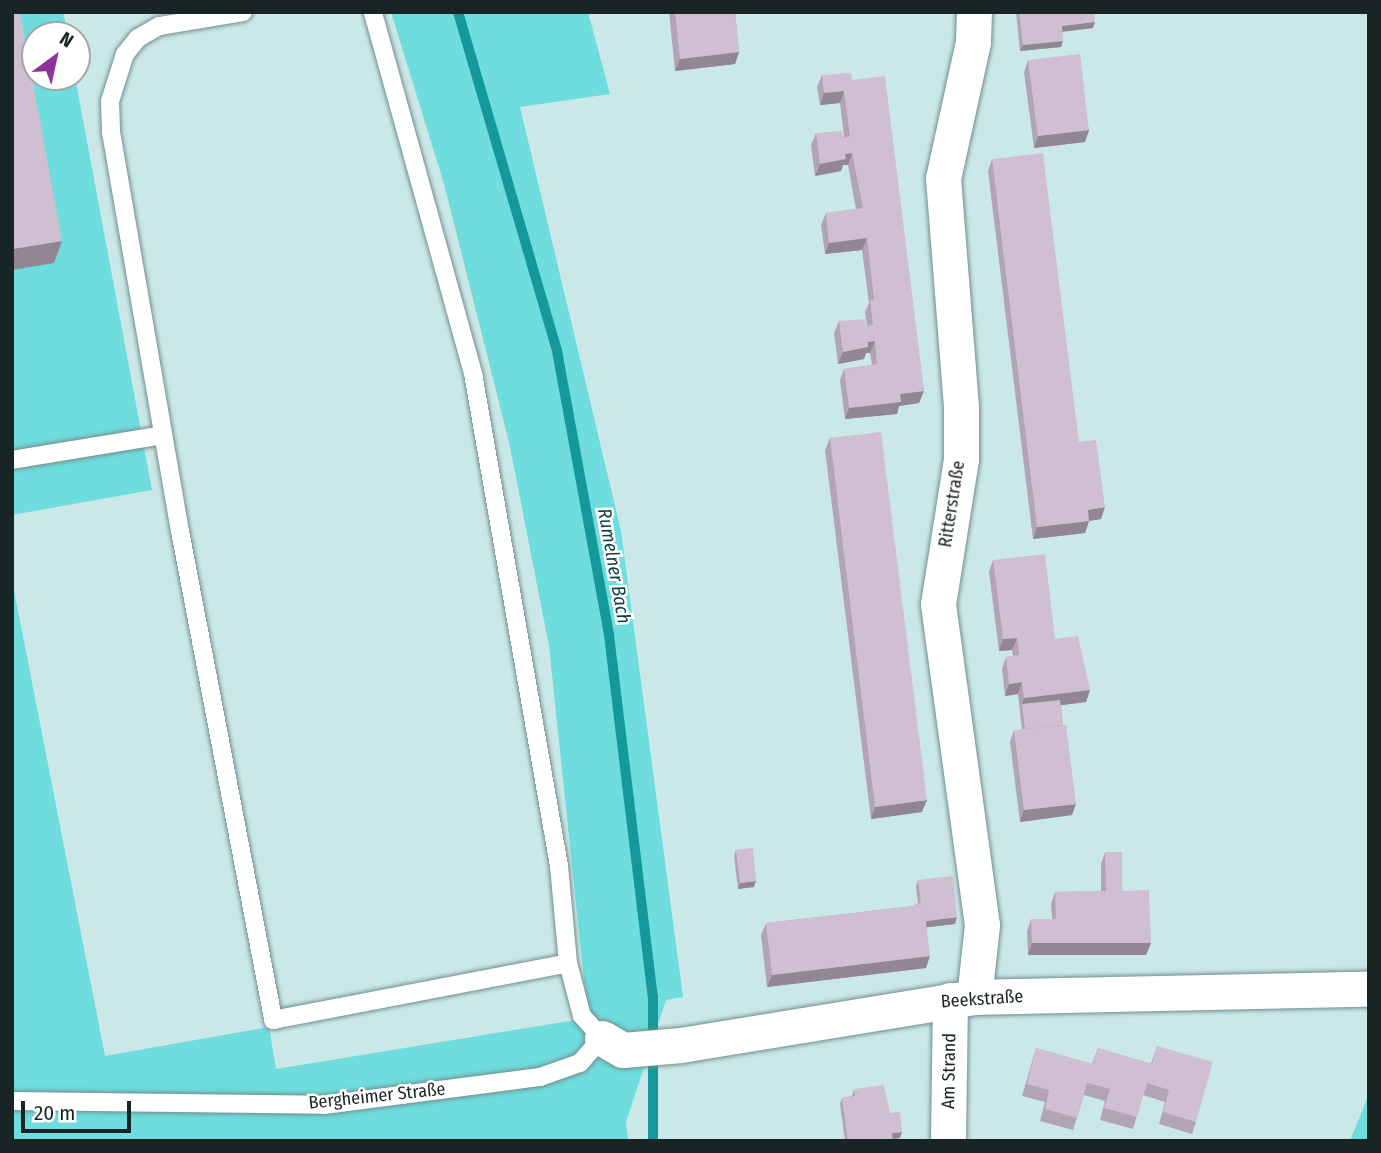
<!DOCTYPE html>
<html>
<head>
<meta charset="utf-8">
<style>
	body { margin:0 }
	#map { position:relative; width:1381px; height:1153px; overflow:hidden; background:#cbe8e8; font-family:"Fira Sans Condensed",sans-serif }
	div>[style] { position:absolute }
	.green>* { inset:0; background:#6fdcdd }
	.stream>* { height:10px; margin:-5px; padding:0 5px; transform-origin:5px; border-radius:5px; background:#149899 }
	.roads { filter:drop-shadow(0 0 2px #728d8d) drop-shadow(0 0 2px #728d8d) }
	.service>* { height:18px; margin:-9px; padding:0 9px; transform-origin:9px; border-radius:9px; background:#fff }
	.minor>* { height:35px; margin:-17.5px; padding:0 17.5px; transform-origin:17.5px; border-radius:17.5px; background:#fff }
	.wall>* { inset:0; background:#b3a4b5 }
	.shaded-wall>* { inset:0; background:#928693 }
	.building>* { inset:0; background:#d0bfd2 }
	span { translate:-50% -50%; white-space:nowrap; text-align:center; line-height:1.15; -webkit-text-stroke:5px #fff; paint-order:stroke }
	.street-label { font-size:18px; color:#192424 }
	.water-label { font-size:19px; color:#0c4142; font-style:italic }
	.frame { position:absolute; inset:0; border:14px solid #192424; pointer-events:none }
	.north { position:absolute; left:21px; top:21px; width:70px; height:70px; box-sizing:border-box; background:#fff; border:2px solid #a3a7a7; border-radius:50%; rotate:33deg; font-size:19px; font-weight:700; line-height:28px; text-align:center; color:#192424 }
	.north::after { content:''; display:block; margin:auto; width:24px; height:32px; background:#90329c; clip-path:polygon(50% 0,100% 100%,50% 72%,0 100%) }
	.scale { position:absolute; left:21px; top:1101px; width:110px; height:32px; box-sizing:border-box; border:4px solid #192424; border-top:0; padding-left:9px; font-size:21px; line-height:24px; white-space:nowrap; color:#192424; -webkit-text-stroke:5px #fff; paint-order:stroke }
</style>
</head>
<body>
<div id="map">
	<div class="green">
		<div style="clip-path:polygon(12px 12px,63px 12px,68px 35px,35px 35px,35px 77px,75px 77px,152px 490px,12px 515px)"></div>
		<div style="clip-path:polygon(391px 12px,588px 12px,610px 94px,520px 107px,621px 531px,683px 997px,666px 1000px,626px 1122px,628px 1141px,12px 1141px,12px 580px,105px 1056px,269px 1027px,276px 1069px,588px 1018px,549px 646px,509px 442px,444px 184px)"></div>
		<div style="clip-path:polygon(1369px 1094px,1369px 1141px,1350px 1141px)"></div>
	</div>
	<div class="stream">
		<div style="left:458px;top:12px;width:353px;rotate:73.7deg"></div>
		<div style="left:557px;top:351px;width:289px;rotate:79.6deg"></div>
		<div style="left:609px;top:635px;width:365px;rotate:83.1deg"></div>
		<div style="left:653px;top:997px;width:144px;rotate:90deg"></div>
	</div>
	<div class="roads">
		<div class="service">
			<div style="left:243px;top:12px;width:85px;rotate:170.5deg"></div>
			<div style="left:159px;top:26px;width:24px;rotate:150deg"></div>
			<div style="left:138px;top:38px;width:21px;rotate:129deg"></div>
			<div style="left:125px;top:54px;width:49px;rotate:107.7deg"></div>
			<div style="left:110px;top:101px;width:31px;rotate:88deg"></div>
			<div style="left:111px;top:132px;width:405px;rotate:80.2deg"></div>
			<div style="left:180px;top:531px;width:498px;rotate:79.2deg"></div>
			<div style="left:273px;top:1020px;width:300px;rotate:-10.9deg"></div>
			<div style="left:12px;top:460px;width:153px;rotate:-9.4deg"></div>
			<div style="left:12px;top:1101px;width:312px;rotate:0.7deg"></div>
			<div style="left:324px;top:1105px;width:218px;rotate:-7.4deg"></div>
			<div style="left:540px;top:1077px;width:42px;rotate:-19.3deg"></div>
			<div style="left:580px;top:1063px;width:33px;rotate:-49deg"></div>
			<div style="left:602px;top:1038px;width:30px;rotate:-132deg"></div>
			<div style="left:582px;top:1016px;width:55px;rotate:-104.8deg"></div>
			<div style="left:568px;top:963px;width:97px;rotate:-95.3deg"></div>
			<div style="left:559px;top:866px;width:496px;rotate:-99.9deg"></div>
			<div style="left:474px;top:377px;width:379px;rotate:-105.5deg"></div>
		</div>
		<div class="minor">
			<div style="left:974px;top:12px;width:30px;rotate:92deg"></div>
			<div style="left:973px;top:42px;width:139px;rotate:102.4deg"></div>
			<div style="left:943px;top:178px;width:230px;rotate:85.5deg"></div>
			<div style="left:961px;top:407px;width:52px;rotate:90deg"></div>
			<div style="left:961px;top:459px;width:147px;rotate:99deg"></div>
			<div style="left:938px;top:604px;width:324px;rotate:82.2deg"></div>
			<div style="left:982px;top:925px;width:72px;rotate:96.3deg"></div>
			<div style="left:602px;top:1038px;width:24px;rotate:30deg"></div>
			<div style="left:623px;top:1050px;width:58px;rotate:-4.9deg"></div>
			<div style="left:681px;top:1045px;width:297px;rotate:-9.3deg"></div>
			<div style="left:974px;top:997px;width:395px;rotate:-1.2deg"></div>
			<div style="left:948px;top:1141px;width:141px;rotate:-89.2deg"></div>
		</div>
	</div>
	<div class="wall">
		<div style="clip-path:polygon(669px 12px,735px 12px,739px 52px,735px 64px,675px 71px)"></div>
		<div style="clip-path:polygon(1016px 12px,1094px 12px,1093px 28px,1062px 32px,1061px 47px,1020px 51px)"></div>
		<div style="clip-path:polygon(1028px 60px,1089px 130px,1085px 142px,1034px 148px,1024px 72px)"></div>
		<div style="clip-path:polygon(822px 75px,852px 80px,924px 391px,919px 403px,899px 406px,897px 414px,845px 419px,840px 380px,844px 369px,872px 365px,870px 353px,866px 353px,864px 359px,838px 364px,834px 333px,839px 321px,867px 326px,865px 312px,869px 303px,862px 250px,825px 254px,821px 225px,826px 213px,856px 209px,848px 165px,843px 165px,841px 171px,815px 176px,811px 145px,816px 133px,844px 137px,840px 103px,820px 105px,817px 87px)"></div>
		<div style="clip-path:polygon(992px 159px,1079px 442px,1101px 519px,1089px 521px,1085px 533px,1033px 539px,988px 171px)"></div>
		<div style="clip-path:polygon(830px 438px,922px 812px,871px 819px,825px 450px)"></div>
		<div style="clip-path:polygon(993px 560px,1055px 639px,1090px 690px,1086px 702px,1061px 705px,1072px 815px,1020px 822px,1010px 742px,1014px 730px,1022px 730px,1018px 694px,1005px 696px,1002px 669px,1006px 657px,1013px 656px,1012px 650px,999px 651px,989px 572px)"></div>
		<div style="clip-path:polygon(736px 850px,754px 887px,738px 889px,734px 856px)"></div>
		<div style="clip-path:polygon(1105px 852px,1122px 891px,1151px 943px,1146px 955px,1028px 955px,1027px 931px,1031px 919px,1052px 919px,1051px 904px,1055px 892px,1101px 891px,1101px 864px)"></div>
		<div style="clip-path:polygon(918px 880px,955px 924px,927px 927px,926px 968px,767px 987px,761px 935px,766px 923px,914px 906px,914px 904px,918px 904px,916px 886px)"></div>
		<div style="clip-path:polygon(1157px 1046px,1196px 1122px,1192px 1134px,1159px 1124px,1165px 1102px,1143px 1095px,1133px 1129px,1100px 1120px,1105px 1101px,1084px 1095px,1073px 1130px,1040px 1121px,1045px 1102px,1022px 1096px,1036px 1048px,1092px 1064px,1098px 1048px,1151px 1064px)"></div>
		<div style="clip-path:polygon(854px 1089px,890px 1113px,900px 1138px,893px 1139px,893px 1141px,845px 1141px,840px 1104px,842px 1098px,852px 1096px)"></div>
	</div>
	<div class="shaded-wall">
		<div style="clip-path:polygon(1095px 22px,1093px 28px,1059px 32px,1062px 26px)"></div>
		<div style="clip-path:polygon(1063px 41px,1061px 47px,1020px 51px,1023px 45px)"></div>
		<div style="clip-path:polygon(739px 52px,735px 64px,675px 71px,680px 59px)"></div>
		<div style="clip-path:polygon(844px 91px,840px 103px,820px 105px,824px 93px)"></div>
		<div style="clip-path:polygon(1089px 130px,1085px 142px,1034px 148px,1038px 136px)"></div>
		<div style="clip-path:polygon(852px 153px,848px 165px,843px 165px,841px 171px,815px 176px,820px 164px,845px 154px)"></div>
		<div style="clip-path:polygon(867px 238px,862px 250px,825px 254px,829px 243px)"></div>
		<div style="clip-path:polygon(62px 241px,54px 263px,12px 270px,12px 249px)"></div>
		<div style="clip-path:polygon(875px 341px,870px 353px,866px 353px,864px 359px,838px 364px,843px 352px,868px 342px)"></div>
		<div style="clip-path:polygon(924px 391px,919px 403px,899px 406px,897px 414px,845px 419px,849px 408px,900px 394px)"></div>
		<div style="clip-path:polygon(1105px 507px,1101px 519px,1083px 522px,1088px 510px)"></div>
		<div style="clip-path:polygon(1089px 521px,1085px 533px,1033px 539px,1037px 527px)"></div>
		<div style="clip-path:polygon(1017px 638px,1012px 650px,999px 651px,1003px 639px)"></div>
		<div style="clip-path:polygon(1022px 682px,1018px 694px,1005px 696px,1009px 684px)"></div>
		<div style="clip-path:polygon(1090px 690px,1086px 702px,1023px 710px,1022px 704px,1020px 710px,1024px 698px)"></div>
		<div style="clip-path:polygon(927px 800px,922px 812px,871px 819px,875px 807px)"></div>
		<div style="clip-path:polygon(1076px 804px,1072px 815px,1020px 822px,1024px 810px)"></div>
		<div style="clip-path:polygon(756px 881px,754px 887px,738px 889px,740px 883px)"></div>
		<div style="clip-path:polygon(957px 917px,955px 924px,921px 928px,923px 922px)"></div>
		<div style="clip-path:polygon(1032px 943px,1151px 943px,1146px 955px,1028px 955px)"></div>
		<div style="clip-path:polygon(930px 956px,926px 968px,767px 987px,772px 975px)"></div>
		<div style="clip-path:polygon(902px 1132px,900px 1138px,890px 1139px,892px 1133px)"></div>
	</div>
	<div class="building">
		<div style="clip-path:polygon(12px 12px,20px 12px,62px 241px,12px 249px)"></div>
		<div style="clip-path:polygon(675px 12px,735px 12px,739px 52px,680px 59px)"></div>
		<div style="clip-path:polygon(1019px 12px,1094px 12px,1095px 22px,1062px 26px,1063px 41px,1023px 45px)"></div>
		<div style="clip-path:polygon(1080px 54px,1089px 130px,1038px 136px,1028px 60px)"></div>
		<div style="clip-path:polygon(851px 73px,852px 80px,885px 76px,924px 391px,900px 394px,901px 402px,849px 408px,844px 369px,877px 364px,875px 341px,868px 342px,868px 347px,843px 352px,839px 321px,865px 319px,866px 326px,873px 325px,870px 300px,874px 299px,867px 238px,829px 243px,826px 213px,863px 208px,852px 153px,845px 154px,846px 159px,820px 164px,816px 133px,842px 131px,843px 138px,850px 136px,844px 91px,824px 93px,822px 75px)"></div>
		<div style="clip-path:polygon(1043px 153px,1079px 442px,1096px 440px,1105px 507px,1088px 510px,1089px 521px,1037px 527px,992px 159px)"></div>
		<div style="clip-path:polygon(881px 432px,927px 800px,875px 807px,830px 438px)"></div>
		<div style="clip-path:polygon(1045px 554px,1055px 639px,1078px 636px,1090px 690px,1024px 698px,1022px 682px,1009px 684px,1006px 657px,1019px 655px,1017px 638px,1003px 639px,993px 560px)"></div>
		<div style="clip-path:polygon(1060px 700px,1063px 725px,1025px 729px,1022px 704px)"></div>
		<div style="clip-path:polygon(1066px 725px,1076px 804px,1024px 810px,1014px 730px)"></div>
		<div style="clip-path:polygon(753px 848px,756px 881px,740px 883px,736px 850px)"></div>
		<div style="clip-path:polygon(1105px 852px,1122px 852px,1122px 891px,1149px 890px,1151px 943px,1032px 943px,1031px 919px,1056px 919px,1055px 892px,1106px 891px)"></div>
		<div style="clip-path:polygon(953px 876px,957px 917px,926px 921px,924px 905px,914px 906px,914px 904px,921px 903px,918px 880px)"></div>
		<div style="clip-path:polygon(924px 905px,930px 956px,772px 975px,766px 923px)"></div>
		<div style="clip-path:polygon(1157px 1046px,1213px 1062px,1196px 1122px,1163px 1112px,1169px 1090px,1147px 1083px,1137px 1117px,1104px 1108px,1110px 1089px,1087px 1083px,1077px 1118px,1045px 1109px,1049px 1090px,1027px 1084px,1036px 1048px,1093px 1064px,1098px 1048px,1152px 1064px)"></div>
		<div style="clip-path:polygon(884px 1085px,890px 1113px,900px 1112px,902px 1132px,892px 1133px,893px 1141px,848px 1141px,842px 1098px,855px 1096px,854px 1089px)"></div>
	</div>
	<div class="street-label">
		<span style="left:952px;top:504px;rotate:-81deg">Ritterstraße</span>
		<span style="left:982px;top:999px;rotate:-4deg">Beekstraße</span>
		<span style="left:949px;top:1071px;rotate:-89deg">Am Strand</span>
		<span style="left:377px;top:1096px;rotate:-6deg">Bergheimer Straße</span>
	</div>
	<div class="water-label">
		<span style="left:614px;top:566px;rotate:80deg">Rumelner Bach</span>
	</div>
	<div class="frame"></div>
	<div class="north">N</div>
	<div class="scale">20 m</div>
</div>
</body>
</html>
